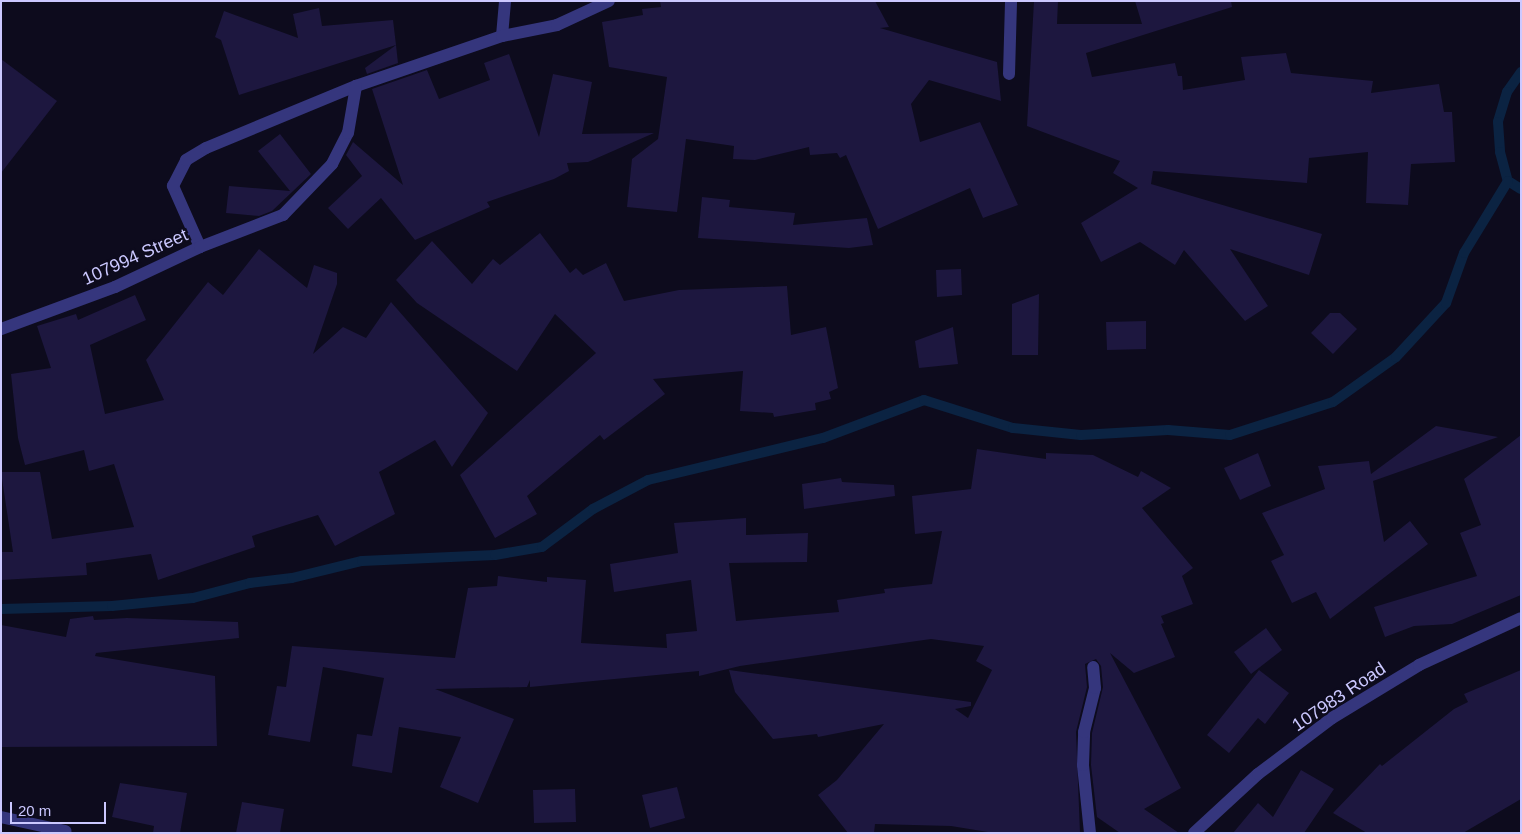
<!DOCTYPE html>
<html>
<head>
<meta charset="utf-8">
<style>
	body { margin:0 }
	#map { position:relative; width:1522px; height:834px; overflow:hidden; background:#0d0b1d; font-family:Helvetica,sans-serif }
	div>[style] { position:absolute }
	.stream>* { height:10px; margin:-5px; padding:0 5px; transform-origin:5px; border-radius:5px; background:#0b2342 }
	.building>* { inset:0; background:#1d173f }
	.minor>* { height:12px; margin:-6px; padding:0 6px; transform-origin:6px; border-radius:6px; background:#35367d }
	span { translate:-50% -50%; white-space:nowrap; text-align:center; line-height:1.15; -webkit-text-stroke:4.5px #0d0b1d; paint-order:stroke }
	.street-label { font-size:18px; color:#cbc8ff }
	.frame { position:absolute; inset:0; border:2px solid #cbc8ff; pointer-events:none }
	.scale { position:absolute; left:10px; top:802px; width:96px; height:22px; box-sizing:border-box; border:2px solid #cbc8ff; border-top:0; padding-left:6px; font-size:15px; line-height:18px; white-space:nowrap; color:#cbc8ff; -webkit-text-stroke:4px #0d0b1d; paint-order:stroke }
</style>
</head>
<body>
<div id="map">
	<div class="stream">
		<div style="left:1521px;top:72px;width:24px;rotate:125deg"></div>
		<div style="left:1507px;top:92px;width:31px;rotate:107deg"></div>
		<div style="left:1498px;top:122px;width:30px;rotate:86deg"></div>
		<div style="left:1500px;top:152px;width:30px;rotate:75deg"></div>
		<div style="left:1508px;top:181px;width:15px;rotate:32deg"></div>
		<div style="left:1px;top:609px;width:111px;rotate:-1.5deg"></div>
		<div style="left:112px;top:606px;width:81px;rotate:-5.6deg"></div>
		<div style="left:193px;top:598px;width:59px;rotate:-14.7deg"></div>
		<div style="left:250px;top:583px;width:42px;rotate:-6.8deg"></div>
		<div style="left:292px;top:578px;width:72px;rotate:-13.7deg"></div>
		<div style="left:362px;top:561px;width:133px;rotate:-2.6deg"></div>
		<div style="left:495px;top:555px;width:48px;rotate:-9.7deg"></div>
		<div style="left:542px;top:547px;width:64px;rotate:-36.7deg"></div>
		<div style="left:593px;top:509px;width:62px;rotate:-27.8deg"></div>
		<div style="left:648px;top:480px;width:180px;rotate:-13.5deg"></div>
		<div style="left:823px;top:438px;width:108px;rotate:-20.6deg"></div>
		<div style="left:924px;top:400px;width:93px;rotate:17.5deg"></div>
		<div style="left:1013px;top:428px;width:68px;rotate:5.9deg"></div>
		<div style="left:1081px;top:435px;width:87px;rotate:-3.3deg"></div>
		<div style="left:1168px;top:430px;width:62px;rotate:4.6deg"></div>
		<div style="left:1230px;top:435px;width:108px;rotate:-17.8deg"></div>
		<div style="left:1333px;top:402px;width:77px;rotate:-35.5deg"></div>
		<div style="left:1396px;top:357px;width:74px;rotate:-47.2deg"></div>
		<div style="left:1446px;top:303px;width:53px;rotate:-70.2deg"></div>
		<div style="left:1464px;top:253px;width:84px;rotate:-58.6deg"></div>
	</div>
	<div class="building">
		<div style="clip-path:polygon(660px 1px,875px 1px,889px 27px,880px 28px,997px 62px,1001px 101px,929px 80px,911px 104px,920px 142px,980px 122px,1018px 205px,983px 218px,970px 188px,878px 229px,846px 155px,840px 158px,837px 153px,810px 155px,809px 147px,755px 160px,733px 159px,734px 146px,686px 139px,677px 212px,627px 207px,632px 159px,658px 139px,667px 77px,609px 67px,602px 22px,643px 15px,642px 9px,661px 7px)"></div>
		<div style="clip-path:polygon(1034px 1px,1058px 1px,1057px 24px,1142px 24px,1135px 1px,1231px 1px,1232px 7px,1086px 53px,1092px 77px,1175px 63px,1178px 76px,1182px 76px,1183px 90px,1245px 80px,1241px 57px,1286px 53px,1291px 73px,1373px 81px,1371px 93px,1439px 84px,1444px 112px,1452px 112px,1455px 162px,1411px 164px,1408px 205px,1366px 203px,1368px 152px,1309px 158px,1307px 183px,1153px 171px,1151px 184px,1322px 234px,1309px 275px,1230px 249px,1268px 306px,1245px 321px,1184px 250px,1175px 265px,1140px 242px,1101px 262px,1081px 223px,1138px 188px,1113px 173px,1120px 161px,1027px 126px)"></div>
		<div style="clip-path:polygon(319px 8px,322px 26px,393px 20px,396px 45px,239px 95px,221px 40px,215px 37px,224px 11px,298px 38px,293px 14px)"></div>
		<div style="clip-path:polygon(396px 45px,398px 63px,367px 74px,365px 68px)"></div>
		<div style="clip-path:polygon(509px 54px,539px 137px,553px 74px,592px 82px,582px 134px,654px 133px,588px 162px,567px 163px,569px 171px,554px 179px,487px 202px,490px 207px,415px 240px,381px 198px,348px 229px,328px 208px,362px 176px,346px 155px,353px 142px,403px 185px,372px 89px,427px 70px,439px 99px,490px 80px,484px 63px)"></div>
		<div style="clip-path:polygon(1px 59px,57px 101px,1px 173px)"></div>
		<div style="clip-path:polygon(280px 134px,311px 174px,272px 211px,259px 216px,226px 213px,229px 186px,290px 191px,258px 151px)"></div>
		<div style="clip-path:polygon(702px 197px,730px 200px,729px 207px,795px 213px,793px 225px,867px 218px,873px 245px,849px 248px,698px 238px)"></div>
		<div style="clip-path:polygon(540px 233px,570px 273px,576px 268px,583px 275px,606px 263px,624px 301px,679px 290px,787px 286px,791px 335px,826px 327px,838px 388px,829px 392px,831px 399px,815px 403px,816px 410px,774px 417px,773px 413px,740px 411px,743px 371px,653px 379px,665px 394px,604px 440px,600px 435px,527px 496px,537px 514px,495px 538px,460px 475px,596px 353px,555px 314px,517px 371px,417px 303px,396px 280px,432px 241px,472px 284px,493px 259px,500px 265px)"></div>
		<div style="clip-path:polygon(259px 249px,307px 288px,314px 265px,337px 273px,337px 284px,313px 354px,343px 327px,366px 338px,391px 302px,488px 413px,452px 467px,435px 440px,379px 472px,395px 514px,335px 546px,318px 515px,252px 536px,255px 547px,158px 580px,151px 554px,86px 563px,87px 575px,1px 580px,1px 552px,13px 552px,1px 472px,40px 472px,52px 539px,134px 527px,114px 464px,89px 471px,84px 450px,25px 465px,18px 438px,11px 374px,51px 368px,37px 326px,76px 314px,78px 320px,135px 295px,146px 320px,90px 345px,105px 414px,164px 400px,146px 360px,208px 282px,223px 295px)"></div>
		<div style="clip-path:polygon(961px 269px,962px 295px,937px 297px,936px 270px)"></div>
		<div style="clip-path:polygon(1039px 294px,1038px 355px,1012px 355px,1012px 304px)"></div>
		<div style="clip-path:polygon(1330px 313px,1340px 313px,1357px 329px,1333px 354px,1311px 333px)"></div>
		<div style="clip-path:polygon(1146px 321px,1146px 349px,1107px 350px,1106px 322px)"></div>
		<div style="clip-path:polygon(953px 327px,958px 364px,919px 368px,915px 341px)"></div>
		<div style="clip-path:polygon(1436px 426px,1498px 437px,1373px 481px,1384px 542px,1410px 521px,1428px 544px,1330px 619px,1316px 592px,1292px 603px,1271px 561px,1284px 555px,1262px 513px,1325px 489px,1318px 466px,1369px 461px,1371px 474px)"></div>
		<div style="clip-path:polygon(1521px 435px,1521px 595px,1452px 624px,1414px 626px,1385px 637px,1374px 607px,1477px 576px,1460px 533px,1481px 525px,1464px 479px)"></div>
		<div style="clip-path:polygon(977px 449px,1046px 459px,1046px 453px,1093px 455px,1138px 477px,1141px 471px,1171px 488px,1142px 508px,1193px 568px,1182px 576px,1193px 604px,1161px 616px,1164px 623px,1161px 624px,1175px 657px,1134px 673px,1110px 653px,1181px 788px,1144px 809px,1179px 833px,1120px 833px,1097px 817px,1091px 765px,1092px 733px,1103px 687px,1101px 666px,1096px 659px,1085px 664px,1087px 687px,1076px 732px,1080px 833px,994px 833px,951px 826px,875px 824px,874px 833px,848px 833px,818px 795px,837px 780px,884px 724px,818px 737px,817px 734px,773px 739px,735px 692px,729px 670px,971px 702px,971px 706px,955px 709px,968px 718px,992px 670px,976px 661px,984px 646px,931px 639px,740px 666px,699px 676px,699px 671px,530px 687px,530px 680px,527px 687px,435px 689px,514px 719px,478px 803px,440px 787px,461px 737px,399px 727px,392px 773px,352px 766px,357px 734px,372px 736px,384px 678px,323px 667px,310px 742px,268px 735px,277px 686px,286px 687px,292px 646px,455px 658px,468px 588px,497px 586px,498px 576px,547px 582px,547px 577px,586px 580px,581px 643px,667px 648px,666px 634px,697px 631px,691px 580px,614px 592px,610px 564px,678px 553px,674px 523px,746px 518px,746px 535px,808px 533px,807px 562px,729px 563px,736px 621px,839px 612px,837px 600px,885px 593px,884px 589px,932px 584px,942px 531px,915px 534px,912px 496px,971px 489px)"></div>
		<div style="clip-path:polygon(1258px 453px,1271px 486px,1240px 500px,1224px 468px)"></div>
		<div style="clip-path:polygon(841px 478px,842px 482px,894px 485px,895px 496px,804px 509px,802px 484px)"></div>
		<div style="clip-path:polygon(93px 616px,94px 620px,127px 618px,238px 622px,239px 638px,96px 653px,95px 656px,215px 676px,217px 746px,1px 747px,1px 625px,66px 637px,70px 619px)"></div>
		<div style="clip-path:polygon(1266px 628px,1282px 650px,1251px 674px,1234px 652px)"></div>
		<div style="clip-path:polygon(1259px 670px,1289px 693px,1265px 724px,1258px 718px,1229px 753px,1207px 735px)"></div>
		<div style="clip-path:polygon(1521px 670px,1521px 799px,1463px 833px,1367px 833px,1333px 813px,1380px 764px,1382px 766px,1454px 709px,1468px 702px,1464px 694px)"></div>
		<div style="clip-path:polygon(1301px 770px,1334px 789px,1304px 833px,1233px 833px,1258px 803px,1273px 817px)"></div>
		<div style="clip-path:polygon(120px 783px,187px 793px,180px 833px,153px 833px,154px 826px,112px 817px)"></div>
		<div style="clip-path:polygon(677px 787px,685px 818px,650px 828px,642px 795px)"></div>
		<div style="clip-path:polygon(575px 789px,576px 822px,534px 823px,533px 790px)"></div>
		<div style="clip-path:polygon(242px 802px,284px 809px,280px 833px,236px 833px)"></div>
	</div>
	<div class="minor">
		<div style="left:502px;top:36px;width:35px;rotate:-85deg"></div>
		<div style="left:1009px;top:74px;width:73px;rotate:-88.4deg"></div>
		<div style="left:200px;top:247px;width:67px;rotate:-113.9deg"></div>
		<div style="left:173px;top:186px;width:29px;rotate:-63deg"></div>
		<div style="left:186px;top:160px;width:23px;rotate:-31deg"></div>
		<div style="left:206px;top:148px;width:162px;rotate:-22.5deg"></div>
		<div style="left:356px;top:86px;width:154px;rotate:-18.9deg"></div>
		<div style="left:502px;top:36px;width:56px;rotate:-11.3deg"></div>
		<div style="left:557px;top:25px;width:57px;rotate:-24.8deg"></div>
		<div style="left:1px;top:329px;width:121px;rotate:-20.2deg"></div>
		<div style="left:115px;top:287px;width:94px;rotate:-25.2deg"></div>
		<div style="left:200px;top:247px;width:89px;rotate:-21.1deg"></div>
		<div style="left:283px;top:215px;width:71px;rotate:-46.1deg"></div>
		<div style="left:332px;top:164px;width:35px;rotate:-63deg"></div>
		<div style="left:348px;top:133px;width:48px;rotate:-80.3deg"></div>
		<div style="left:1px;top:817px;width:66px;rotate:12.3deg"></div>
		<div style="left:1090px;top:833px;width:68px;rotate:-95.9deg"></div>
		<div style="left:1083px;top:765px;width:33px;rotate:-88deg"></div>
		<div style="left:1084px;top:732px;width:45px;rotate:-76deg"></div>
		<div style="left:1095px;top:688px;width:21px;rotate:-95deg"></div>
		<div style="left:1194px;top:833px;width:87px;rotate:-42.7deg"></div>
		<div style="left:1258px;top:774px;width:93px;rotate:-37.1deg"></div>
		<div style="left:1332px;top:718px;width:102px;rotate:-31.3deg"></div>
		<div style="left:1419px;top:665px;width:112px;rotate:-24.7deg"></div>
	</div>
	<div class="street-label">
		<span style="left:135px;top:257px;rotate:-24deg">107994 Street</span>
		<span style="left:1339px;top:697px;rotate:-34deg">107983 Road</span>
	</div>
	<div class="frame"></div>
	<div class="scale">20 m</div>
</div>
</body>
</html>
